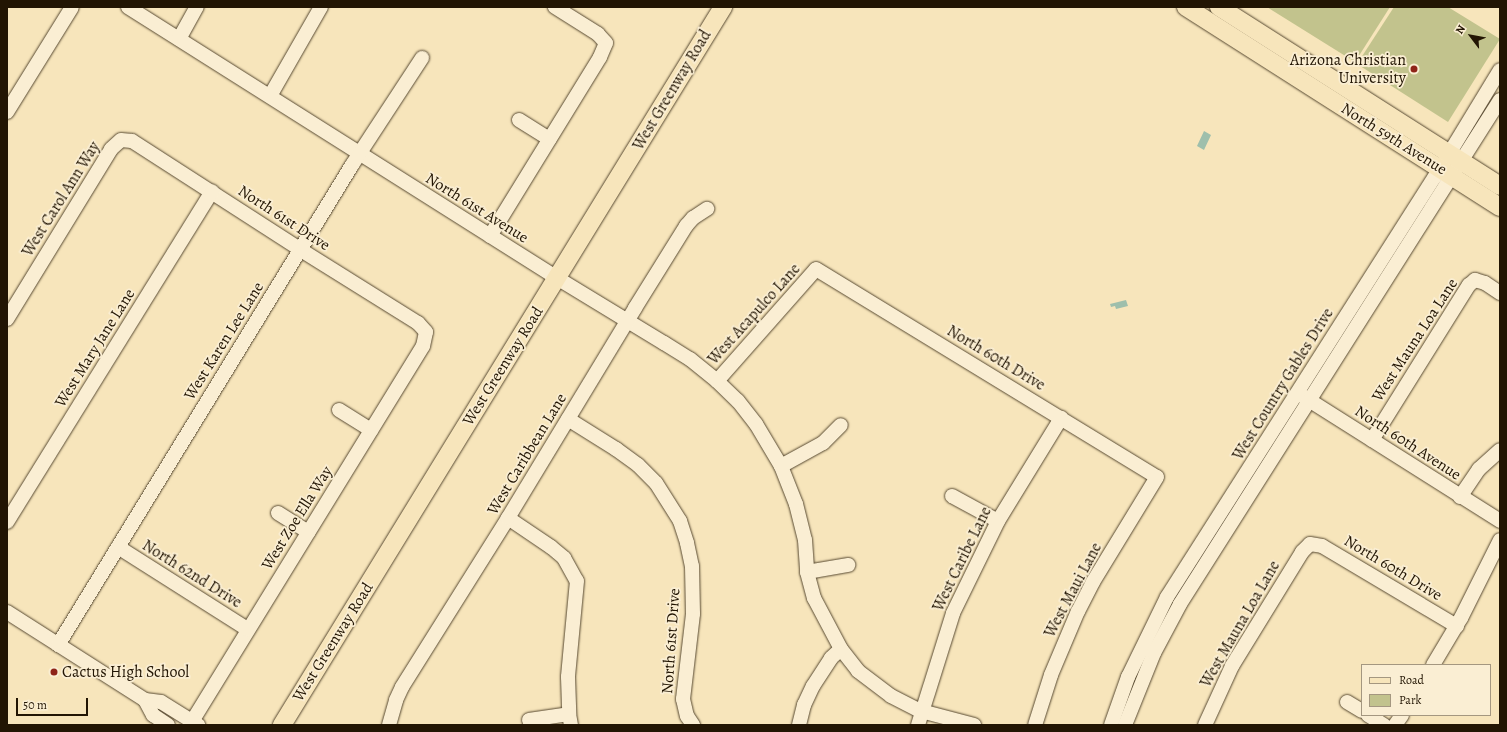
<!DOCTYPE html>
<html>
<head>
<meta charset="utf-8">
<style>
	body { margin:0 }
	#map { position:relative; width:1507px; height:732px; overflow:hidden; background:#f7e5bb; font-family:Alegreya,serif }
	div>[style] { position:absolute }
	.green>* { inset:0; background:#c2c38d }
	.water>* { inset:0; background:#9ebfac }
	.roads { filter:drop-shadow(0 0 1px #574931) drop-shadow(0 0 1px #574931) }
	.minor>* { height:14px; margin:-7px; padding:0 7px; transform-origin:7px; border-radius:7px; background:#faeed3 }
	.major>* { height:18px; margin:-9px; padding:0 9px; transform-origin:9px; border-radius:9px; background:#f7e5bb }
	.dots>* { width:11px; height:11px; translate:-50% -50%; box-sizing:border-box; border:2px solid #faeed3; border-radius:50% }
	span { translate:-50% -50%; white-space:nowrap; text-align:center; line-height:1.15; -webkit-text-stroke:3.5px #faeed3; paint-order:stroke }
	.poi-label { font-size:16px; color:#221503 }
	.right { translate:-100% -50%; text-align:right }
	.left { translate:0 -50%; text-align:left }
	.street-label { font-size:16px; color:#221503 }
	.frame { position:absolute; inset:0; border:8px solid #221503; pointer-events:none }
	.legend { position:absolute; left:1361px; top:664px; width:130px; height:52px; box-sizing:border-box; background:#faeed3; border:1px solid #a49780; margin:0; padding:5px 7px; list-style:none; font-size:12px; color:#221503 }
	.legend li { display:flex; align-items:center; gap:8px; height:20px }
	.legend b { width:20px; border:1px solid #a49780 }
	.north { position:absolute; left:1451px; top:16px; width:40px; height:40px; -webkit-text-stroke:3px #faeed3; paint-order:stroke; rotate:302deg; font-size:11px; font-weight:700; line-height:16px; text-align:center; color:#221503 }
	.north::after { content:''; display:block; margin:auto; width:14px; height:18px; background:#221503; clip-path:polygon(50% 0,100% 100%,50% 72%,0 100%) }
	.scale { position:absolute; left:16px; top:698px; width:72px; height:18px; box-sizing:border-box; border:2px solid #221503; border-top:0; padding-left:5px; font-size:12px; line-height:14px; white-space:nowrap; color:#221503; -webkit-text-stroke:3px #faeed3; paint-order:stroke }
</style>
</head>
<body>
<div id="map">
	<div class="green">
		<div style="clip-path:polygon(1267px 7px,1390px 7px,1355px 62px)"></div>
		<div style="clip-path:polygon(1394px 7px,1448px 7px,1500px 39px,1448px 122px,1357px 64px)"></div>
	</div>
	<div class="water">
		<div style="clip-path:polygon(1204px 131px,1211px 135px,1204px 150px,1197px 146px)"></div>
		<div style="clip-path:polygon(1126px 300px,1128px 306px,1116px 309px,1115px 306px,1111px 307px,1110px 304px)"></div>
	</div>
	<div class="roads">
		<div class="minor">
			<div style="left:128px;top:7px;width:507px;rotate:32.28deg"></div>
			<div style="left:557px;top:278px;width:125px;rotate:31.3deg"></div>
			<div style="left:664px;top:343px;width:31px;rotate:32deg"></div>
			<div style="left:690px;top:359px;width:35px;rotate:39deg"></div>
			<div style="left:717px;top:381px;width:29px;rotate:44deg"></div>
			<div style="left:738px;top:401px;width:29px;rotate:52deg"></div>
			<div style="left:756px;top:424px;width:49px;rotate:59.2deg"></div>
			<div style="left:781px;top:466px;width:41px;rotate:68.5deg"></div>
			<div style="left:796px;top:504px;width:37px;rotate:76deg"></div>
			<div style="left:805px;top:540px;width:32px;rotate:86deg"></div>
			<div style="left:807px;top:572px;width:27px;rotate:75deg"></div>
			<div style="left:814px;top:598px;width:58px;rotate:62.1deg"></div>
			<div style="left:841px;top:649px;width:28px;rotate:52deg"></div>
			<div style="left:858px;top:671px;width:41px;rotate:37.1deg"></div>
			<div style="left:891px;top:696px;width:34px;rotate:27deg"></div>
			<div style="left:921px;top:711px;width:55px;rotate:14.8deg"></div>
			<div style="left:179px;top:39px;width:37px;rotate:-61deg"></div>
			<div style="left:270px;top:96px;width:103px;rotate:-60.2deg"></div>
			<div style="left:7px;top:112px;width:123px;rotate:-58.2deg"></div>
			<div style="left:519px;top:120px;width:36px;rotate:32deg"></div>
			<div style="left:490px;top:236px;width:210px;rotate:-58.4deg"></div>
			<div style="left:600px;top:57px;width:15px;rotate:-67deg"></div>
			<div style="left:606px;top:43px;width:12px;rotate:-132deg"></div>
			<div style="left:598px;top:34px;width:51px;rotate:-147.9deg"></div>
			<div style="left:7px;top:319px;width:199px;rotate:-58.5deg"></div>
			<div style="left:111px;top:149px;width:13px;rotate:-42deg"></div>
			<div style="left:121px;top:140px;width:11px;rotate:5deg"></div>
			<div style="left:132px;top:141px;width:201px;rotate:32.8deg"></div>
			<div style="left:301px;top:250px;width:138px;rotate:32deg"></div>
			<div style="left:418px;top:323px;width:12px;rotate:48deg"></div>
			<div style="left:426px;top:332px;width:14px;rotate:102deg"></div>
			<div style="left:423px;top:346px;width:441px;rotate:121.6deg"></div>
			<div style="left:717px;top:381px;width:149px;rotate:-48.5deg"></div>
			<div style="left:816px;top:269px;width:399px;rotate:31.4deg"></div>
			<div style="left:1157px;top:477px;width:123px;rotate:121.4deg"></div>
			<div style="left:1093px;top:582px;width:33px;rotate:117deg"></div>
			<div style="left:1078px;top:611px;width:69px;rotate:112.9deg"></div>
			<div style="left:1051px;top:675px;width:52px;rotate:107.7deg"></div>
			<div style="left:1301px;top:395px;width:236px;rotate:32.3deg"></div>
			<div style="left:339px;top:410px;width:38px;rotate:32deg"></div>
			<div style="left:568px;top:419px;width:57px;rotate:32deg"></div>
			<div style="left:616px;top:449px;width:27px;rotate:36deg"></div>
			<div style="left:638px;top:465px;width:25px;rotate:45deg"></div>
			<div style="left:656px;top:483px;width:45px;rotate:57.7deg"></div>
			<div style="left:680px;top:521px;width:23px;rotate:72deg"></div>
			<div style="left:687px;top:543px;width:24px;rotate:78deg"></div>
			<div style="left:692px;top:566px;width:48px;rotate:88.8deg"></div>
			<div style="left:693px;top:614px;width:86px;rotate:96.7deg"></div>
			<div style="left:683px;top:699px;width:17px;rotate:77deg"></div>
			<div style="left:687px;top:716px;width:11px;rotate:56deg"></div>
			<div style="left:1372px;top:440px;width:183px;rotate:-58deg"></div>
			<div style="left:1469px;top:285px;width:8px;rotate:-40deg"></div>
			<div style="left:1475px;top:280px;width:10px;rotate:17deg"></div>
			<div style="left:1485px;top:283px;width:18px;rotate:34deg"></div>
			<div style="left:781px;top:466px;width:48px;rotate:-28.7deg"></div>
			<div style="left:823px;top:443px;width:25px;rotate:-45deg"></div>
			<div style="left:952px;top:496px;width:52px;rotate:28.5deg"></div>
			<div style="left:1460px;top:497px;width:34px;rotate:-56deg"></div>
			<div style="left:1479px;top:469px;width:28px;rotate:-42deg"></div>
			<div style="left:278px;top:513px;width:36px;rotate:32deg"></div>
			<div style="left:508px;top:518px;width:52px;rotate:34deg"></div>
			<div style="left:551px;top:547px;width:17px;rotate:40deg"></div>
			<div style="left:564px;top:558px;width:26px;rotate:61deg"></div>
			<div style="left:577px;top:581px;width:96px;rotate:95.4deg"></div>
			<div style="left:568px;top:677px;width:37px;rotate:88deg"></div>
			<div style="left:569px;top:714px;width:11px;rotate:80deg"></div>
			<div style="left:7px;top:522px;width:389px;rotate:-58.2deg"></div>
			<div style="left:118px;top:547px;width:153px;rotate:32.4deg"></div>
			<div style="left:807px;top:572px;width:42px;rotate:-9.7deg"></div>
			<div style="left:7px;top:612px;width:164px;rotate:32.5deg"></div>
			<div style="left:145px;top:700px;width:16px;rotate:7deg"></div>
			<div style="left:161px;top:702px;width:44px;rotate:31.9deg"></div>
			<div style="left:58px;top:645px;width:563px;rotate:-58.51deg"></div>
			<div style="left:352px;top:165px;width:128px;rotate:-56.8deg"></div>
			<div style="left:1433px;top:665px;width:55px;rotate:-59.2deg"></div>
			<div style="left:1461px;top:618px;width:87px;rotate:-63.4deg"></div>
			<div style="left:145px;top:700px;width:17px;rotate:62deg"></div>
			<div style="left:153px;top:715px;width:18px;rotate:34deg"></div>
			<div style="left:1347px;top:702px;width:17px;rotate:31deg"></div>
			<div style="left:1368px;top:715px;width:19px;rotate:32deg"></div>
			<div style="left:529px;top:720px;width:40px;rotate:-8.5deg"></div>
			<div style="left:389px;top:725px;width:26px;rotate:-74deg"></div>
			<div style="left:396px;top:700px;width:14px;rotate:-65deg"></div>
			<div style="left:402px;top:687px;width:199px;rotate:-57.9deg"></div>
			<div style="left:508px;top:518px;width:245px;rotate:-58.8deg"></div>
			<div style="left:635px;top:308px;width:97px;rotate:-58.1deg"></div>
			<div style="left:686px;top:226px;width:11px;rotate:-49deg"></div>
			<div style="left:693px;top:218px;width:17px;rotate:-33deg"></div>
			<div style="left:799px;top:725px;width:21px;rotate:-76deg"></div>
			<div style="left:804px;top:705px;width:21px;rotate:-65deg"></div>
			<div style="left:813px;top:686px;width:33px;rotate:-57deg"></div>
			<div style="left:831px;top:658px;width:13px;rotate:-42deg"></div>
			<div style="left:918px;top:725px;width:117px;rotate:-72.6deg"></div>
			<div style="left:953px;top:613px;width:102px;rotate:-63.9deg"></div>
			<div style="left:998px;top:521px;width:121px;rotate:-58.5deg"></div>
			<div style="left:1111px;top:725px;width:51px;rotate:-70.5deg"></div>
			<div style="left:1128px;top:677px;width:89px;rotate:-64deg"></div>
			<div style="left:1167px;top:597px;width:498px;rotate:-57.5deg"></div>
			<div style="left:1435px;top:177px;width:125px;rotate:-58.7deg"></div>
			<div style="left:1125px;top:725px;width:78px;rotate:-68.1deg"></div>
			<div style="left:1154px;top:653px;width:55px;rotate:-62deg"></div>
			<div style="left:1180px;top:604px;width:597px;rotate:-57.59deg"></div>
			<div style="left:1205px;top:725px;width:65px;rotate:-65.4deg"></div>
			<div style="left:1232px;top:666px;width:134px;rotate:-58.4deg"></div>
			<div style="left:1302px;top:552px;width:11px;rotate:-45deg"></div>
			<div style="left:1310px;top:544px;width:12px;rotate:9deg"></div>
			<div style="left:1322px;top:546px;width:157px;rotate:30.7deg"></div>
			<div style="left:1395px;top:725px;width:12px;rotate:-55deg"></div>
		</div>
		<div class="major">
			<div style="left:1186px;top:7px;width:372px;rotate:32.5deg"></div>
			<div style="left:1219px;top:7px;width:333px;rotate:32.5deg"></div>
			<div style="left:282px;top:725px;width:843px;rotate:-58.44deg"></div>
		</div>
	</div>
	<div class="dots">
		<div style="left:1414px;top:69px;background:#8f2418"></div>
		<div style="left:54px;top:672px;background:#8f2418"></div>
	</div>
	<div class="poi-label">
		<span class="right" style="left:1406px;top:69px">Arizona Christian<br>University</span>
		<span class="left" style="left:62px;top:672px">Cactus High School</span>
	</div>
	<div class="street-label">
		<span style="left:672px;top:90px;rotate:-59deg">West Greenway Road</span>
		<span style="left:1394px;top:139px;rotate:32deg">North 59th Avenue</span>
		<span style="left:61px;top:199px;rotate:-58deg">West Carol Ann Way</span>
		<span style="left:477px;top:208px;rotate:32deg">North 61st Avenue</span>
		<span style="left:284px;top:218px;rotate:33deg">North 61st Drive</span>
		<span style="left:754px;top:314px;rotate:-48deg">West Acapulco Lane</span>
		<span style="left:1415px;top:340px;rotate:-57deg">West Mauna Loa Lane</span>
		<span style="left:224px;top:341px;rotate:-58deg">West Karen Lee Lane</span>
		<span style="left:95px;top:348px;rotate:-58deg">West Mary Jane Lane</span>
		<span style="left:996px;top:358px;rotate:31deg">North 60th Drive</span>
		<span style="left:503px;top:366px;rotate:-58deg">West Greenway Road</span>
		<span style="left:1283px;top:384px;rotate:-58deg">West Country Gables Drive</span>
		<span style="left:1408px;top:443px;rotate:33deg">North 60th Avenue</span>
		<span style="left:527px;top:454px;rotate:-59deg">West Caribbean Lane</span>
		<span style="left:297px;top:518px;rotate:-58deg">West Zoe Ella Way</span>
		<span style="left:962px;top:559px;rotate:-64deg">West Caribe Lane</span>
		<span style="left:1393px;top:568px;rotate:31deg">North 60th Drive</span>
		<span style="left:192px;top:574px;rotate:32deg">North 62nd Drive</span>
		<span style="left:1073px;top:590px;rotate:-62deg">West Maui Lane</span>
		<span style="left:1240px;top:624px;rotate:-60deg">West Mauna Loa Lane</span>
		<span style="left:671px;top:641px;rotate:-86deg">North 61st Drive</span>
		<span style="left:333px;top:642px;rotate:-58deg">West Greenway Road</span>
	</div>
	<div class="frame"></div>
	<ul class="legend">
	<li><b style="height:5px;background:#f7e5bb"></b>Road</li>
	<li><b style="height:11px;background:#c2c38d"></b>Park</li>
	</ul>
	<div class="north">N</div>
	<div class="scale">50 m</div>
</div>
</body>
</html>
